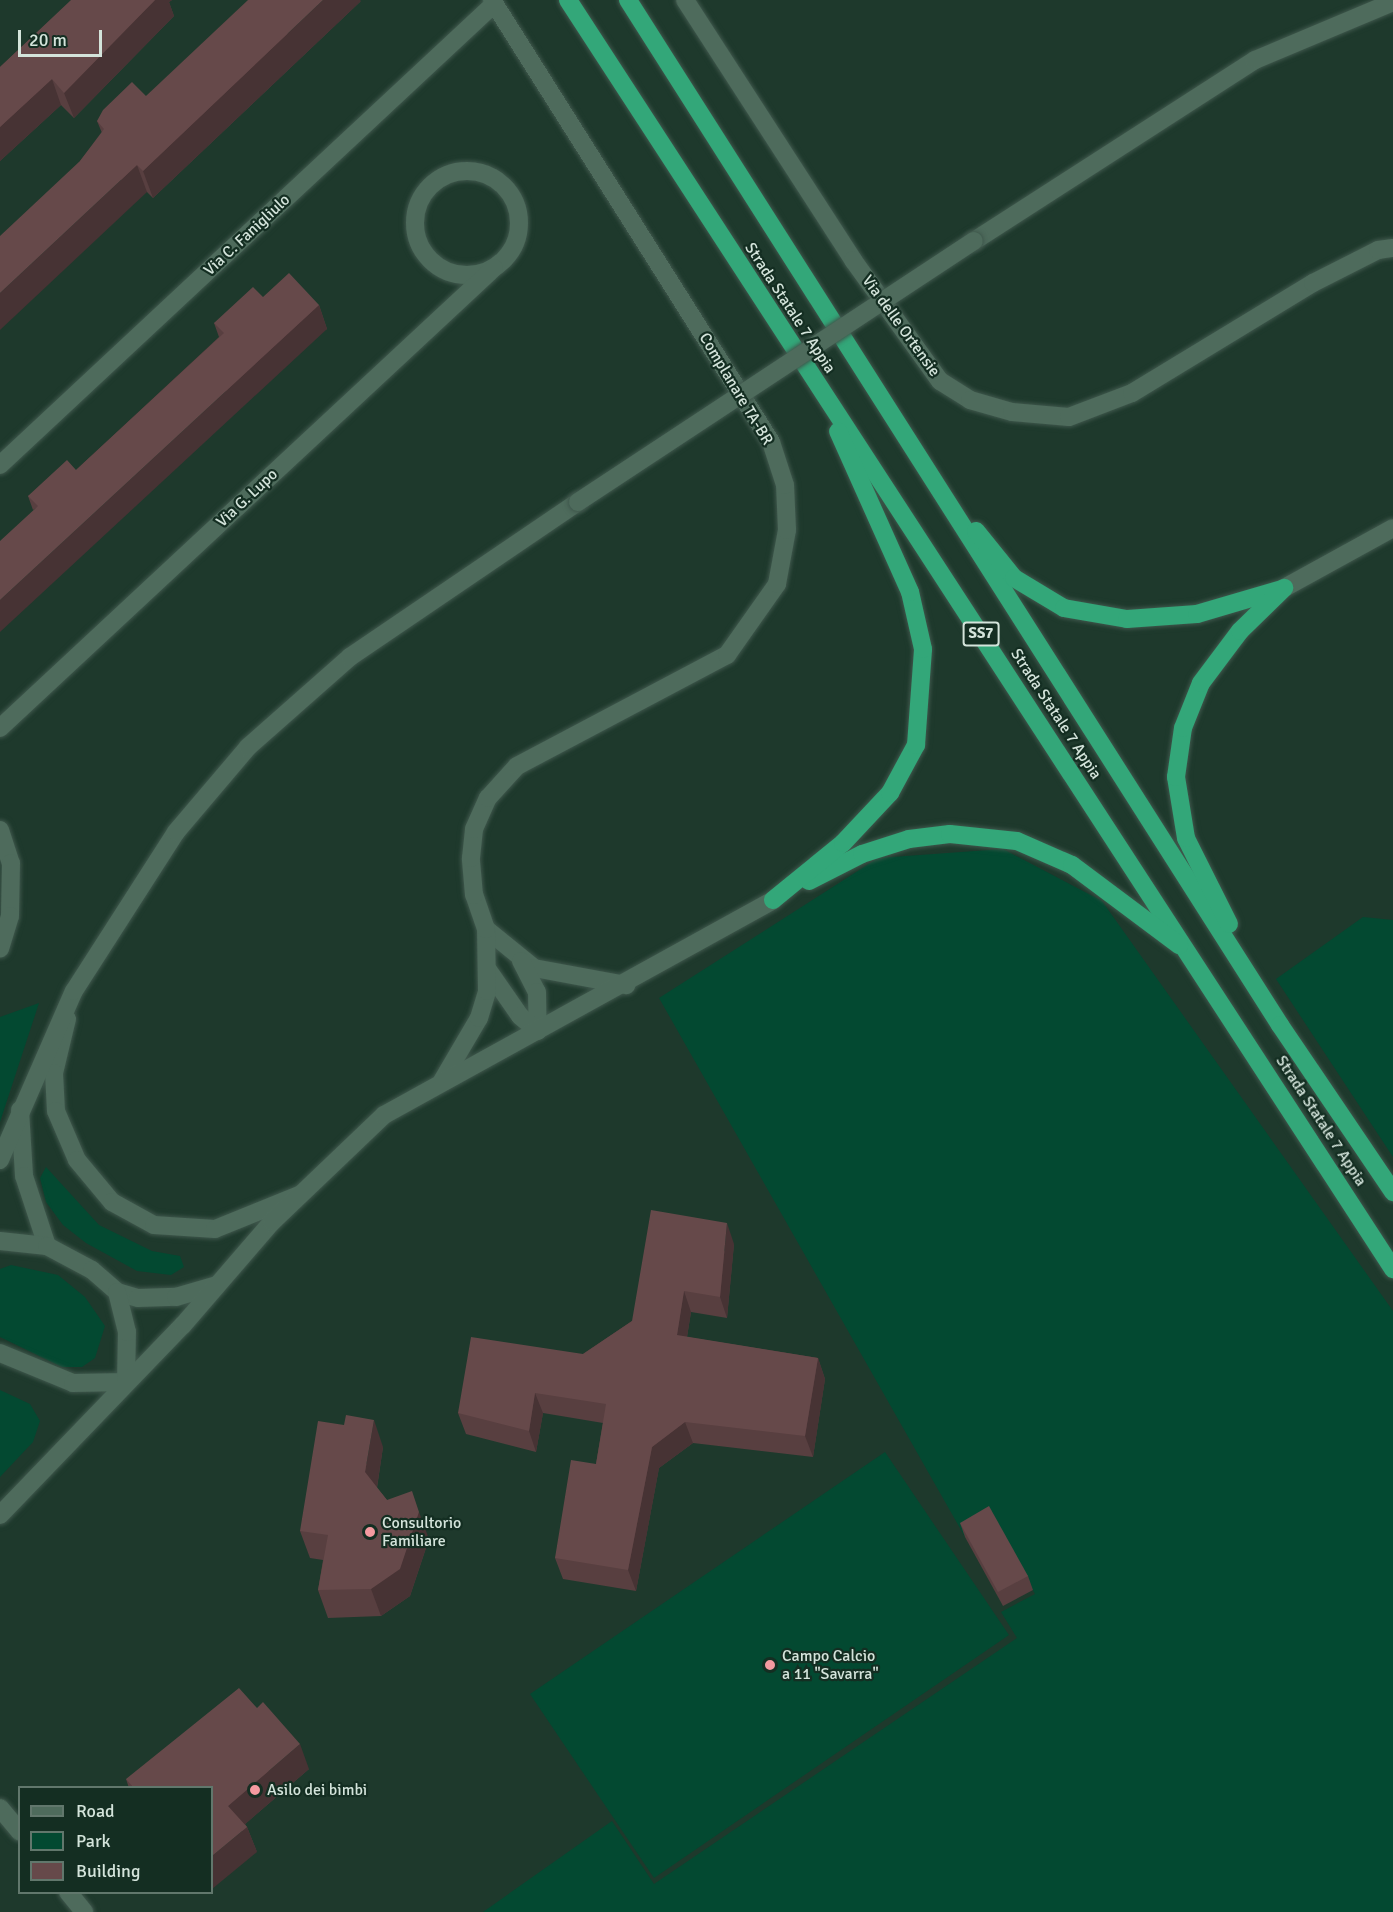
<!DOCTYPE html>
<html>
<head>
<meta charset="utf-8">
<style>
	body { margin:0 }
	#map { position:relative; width:1393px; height:1912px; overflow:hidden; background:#1e392c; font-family:Signika,sans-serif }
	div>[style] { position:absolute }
	.green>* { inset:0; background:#034931 }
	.roads { filter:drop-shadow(0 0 2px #3f574c) drop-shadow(0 0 2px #3f574c) }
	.street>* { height:18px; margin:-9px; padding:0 9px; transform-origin:9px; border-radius:9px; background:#4e6b5c }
	.street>.ring { margin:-9px; padding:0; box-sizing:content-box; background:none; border:18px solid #4e6b5c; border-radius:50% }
	.secondary>* { height:18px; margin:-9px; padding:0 9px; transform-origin:9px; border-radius:9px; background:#4e6b5c }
	.highway>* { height:18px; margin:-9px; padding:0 9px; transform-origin:9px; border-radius:9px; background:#33a779 }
	.bridges { filter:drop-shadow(0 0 2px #3f574c) drop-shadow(0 0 2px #3f574c) }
	.secondary-bridge>* { height:18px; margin:-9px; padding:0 9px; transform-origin:9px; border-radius:9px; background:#4e6b5c }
	.wall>* { inset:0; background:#583f40 }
	.shaded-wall>* { inset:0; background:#473334 }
	.building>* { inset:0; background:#66494a }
	.dots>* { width:16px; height:16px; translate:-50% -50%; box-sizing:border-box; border:3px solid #142e22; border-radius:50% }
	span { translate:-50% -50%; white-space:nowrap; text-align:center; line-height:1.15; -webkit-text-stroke:4.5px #142e22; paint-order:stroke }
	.shield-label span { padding:2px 4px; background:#142e22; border:2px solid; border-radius:4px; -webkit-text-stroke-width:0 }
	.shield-label { font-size:15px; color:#d4e4db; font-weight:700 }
	.street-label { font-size:16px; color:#d4e4db }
	.poi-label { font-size:16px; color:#d4e4db }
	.left { translate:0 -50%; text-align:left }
	.legend { position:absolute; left:18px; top:1786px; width:195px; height:108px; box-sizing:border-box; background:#142e22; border:2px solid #61776c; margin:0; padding:8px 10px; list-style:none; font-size:18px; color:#d4e4db }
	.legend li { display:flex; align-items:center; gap:12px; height:30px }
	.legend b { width:30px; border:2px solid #61776c }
	.scale { position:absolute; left:18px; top:30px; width:84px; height:27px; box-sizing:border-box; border:3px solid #d4e4db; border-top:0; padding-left:8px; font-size:18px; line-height:21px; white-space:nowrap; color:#d4e4db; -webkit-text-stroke:4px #142e22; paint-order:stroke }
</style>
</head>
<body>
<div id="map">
	<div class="green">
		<div style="clip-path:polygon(1003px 849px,1102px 901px,1393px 1311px,1393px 1912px,483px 1912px,612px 1821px,654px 1884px,1017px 1638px,1001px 1612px,1035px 1594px,994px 1520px,965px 1537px,659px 998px,878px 858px)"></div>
		<div style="clip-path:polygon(1363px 917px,1393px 920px,1393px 1157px,1276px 979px)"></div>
		<div style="clip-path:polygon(39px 1003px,0 1122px,0 1017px)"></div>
		<div style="clip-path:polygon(46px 1167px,99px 1225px,152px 1251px,180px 1256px,184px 1267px,171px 1275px,137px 1271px,86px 1243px,63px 1225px,46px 1202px,40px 1178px)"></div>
		<div style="clip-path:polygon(11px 1265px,58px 1275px,85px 1297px,105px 1326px,95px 1358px,82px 1367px,62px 1367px,0 1337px,0 1269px)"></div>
		<div style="clip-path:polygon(0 1390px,30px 1404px,40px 1421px,33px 1442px,0 1477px)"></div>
		<div style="clip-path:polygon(885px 1452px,1009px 1635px,654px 1878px,530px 1694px)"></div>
	</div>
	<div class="roads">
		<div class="street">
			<div style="left:685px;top:0;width:310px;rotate:57.1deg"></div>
			<div style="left:853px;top:260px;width:149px;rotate:54.3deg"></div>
			<div style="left:940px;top:381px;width:36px;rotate:32deg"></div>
			<div style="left:970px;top:400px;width:44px;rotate:15.9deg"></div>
			<div style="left:1012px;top:412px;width:57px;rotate:5deg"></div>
			<div style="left:1069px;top:417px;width:67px;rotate:-20.9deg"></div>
			<div style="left:1132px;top:393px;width:212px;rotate:-31.3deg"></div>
			<div style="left:1313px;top:283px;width:73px;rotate:-26.9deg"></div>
			<div style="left:1378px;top:250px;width:15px;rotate:-8deg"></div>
			<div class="ring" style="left:415px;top:171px;width:86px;height:86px"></div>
			<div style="left:0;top:465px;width:676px;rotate:-43.02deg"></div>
			<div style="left:0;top:728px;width:675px;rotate:-42.96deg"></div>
			<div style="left:0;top:830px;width:35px;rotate:72deg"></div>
			<div style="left:11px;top:863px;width:53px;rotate:91.1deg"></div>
			<div style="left:10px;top:916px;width:34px;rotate:107deg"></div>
			<div style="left:486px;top:929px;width:62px;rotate:39.1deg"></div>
			<div style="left:534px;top:968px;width:94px;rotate:10.5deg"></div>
			<div style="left:521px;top:961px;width:35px;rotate:63deg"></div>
			<div style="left:537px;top:992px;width:39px;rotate:89deg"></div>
			<div style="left:488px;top:970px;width:56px;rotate:55.2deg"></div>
			<div style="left:520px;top:1016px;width:23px;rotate:40deg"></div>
			<div style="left:67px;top:1019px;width:56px;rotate:103.5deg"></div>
			<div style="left:54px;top:1073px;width:38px;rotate:87deg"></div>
			<div style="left:56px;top:1111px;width:53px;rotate:66.8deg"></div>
			<div style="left:77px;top:1160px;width:55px;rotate:50.2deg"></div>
			<div style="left:112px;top:1202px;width:48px;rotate:28.7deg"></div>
			<div style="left:154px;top:1225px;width:61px;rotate:3.8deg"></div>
			<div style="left:215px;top:1229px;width:91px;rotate:-22deg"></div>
			<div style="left:442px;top:1081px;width:73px;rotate:-59.6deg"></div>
			<div style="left:479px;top:1018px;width:28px;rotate:-73deg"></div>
			<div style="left:487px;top:991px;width:62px;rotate:-90.9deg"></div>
			<div style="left:486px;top:929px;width:36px;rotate:-109deg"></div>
			<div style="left:474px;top:895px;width:37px;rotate:-95deg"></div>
			<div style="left:471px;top:858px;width:29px;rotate:-84deg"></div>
			<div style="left:474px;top:829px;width:34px;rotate:-66deg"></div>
			<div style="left:488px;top:798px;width:43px;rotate:-47.8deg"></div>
			<div style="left:517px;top:766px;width:238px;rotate:-27.9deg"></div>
			<div style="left:727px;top:655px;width:87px;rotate:-54.8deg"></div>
			<div style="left:777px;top:584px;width:55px;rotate:-79.5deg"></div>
			<div style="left:787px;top:530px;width:45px;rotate:-92.5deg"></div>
			<div style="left:785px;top:485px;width:45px;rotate:-108deg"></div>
			<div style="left:771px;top:442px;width:523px;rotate:-122.26deg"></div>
			<div style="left:20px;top:1110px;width:66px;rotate:86.5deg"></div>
			<div style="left:24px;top:1176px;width:74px;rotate:71.8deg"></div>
			<div style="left:0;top:1241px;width:47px;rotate:6.1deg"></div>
			<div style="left:47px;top:1246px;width:51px;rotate:28.1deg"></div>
			<div style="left:92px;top:1270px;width:33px;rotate:41deg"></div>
			<div style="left:117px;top:1292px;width:22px;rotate:16deg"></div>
			<div style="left:138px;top:1298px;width:38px;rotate:-2deg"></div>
			<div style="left:176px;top:1297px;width:43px;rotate:-16.3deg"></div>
			<div style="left:0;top:1353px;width:79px;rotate:22.3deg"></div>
			<div style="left:73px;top:1383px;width:53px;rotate:-1.1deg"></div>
			<div style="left:126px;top:1382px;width:50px;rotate:-88.9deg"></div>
			<div style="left:127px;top:1332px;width:41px;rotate:-104deg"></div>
			<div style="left:0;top:1808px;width:31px;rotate:50deg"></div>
			<div style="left:68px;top:1892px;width:26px;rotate:51deg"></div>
		</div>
		<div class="secondary">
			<div style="left:974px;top:241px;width:334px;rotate:-32.8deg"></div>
			<div style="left:1255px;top:60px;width:150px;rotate:-22.8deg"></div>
			<div style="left:1284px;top:588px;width:124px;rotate:-28.8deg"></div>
			<div style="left:0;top:1160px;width:184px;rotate:-66.4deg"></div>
			<div style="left:74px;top:991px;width:189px;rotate:-57.3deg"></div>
			<div style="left:176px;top:832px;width:111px;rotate:-49.7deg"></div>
			<div style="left:248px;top:747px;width:136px;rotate:-41.4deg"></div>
			<div style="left:350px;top:657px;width:276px;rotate:-34.2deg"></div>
			<div style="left:0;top:1515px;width:264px;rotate:-46.1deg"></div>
			<div style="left:183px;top:1325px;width:136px;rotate:-49.2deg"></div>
			<div style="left:272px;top:1222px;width:155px;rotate:-43.7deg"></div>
			<div style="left:384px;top:1115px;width:444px;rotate:-28.9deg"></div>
		</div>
		<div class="highway">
			<div style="left:568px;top:0;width:1514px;rotate:56.97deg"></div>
			<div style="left:628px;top:0;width:1215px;rotate:57.54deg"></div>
			<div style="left:1280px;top:1025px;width:202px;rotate:55.9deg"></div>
			<div style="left:976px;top:531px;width:60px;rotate:51deg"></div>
			<div style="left:1014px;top:578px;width:58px;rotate:31deg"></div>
			<div style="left:1064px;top:608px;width:64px;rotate:9.9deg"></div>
			<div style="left:1127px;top:619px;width:70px;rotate:-4.1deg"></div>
			<div style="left:1197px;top:614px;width:89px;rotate:-16.4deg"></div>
			<div style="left:809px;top:881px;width:59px;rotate:-27deg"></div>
			<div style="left:862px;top:854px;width:49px;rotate:-17.7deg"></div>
			<div style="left:909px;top:839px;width:41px;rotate:-7deg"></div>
			<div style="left:950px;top:834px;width:67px;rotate:6deg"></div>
			<div style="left:1017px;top:841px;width:60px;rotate:23.6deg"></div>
			<div style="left:1072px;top:865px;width:134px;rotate:36.8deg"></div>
			<div style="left:773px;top:900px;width:90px;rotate:-39.2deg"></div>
			<div style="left:843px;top:843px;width:69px;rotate:-46.8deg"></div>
			<div style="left:890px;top:793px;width:55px;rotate:-61.6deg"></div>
			<div style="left:916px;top:745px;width:96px;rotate:-85.8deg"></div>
			<div style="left:923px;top:649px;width:58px;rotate:-102.8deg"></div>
			<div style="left:910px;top:592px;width:176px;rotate:-114.1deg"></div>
			<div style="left:1229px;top:924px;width:96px;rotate:-116.6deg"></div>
			<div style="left:1186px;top:838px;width:62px;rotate:-99.3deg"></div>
			<div style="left:1176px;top:777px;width:49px;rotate:-81.9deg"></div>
			<div style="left:1183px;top:728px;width:48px;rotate:-68.2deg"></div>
			<div style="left:1201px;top:683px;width:65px;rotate:-53.1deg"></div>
			<div style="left:1240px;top:631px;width:62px;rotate:-44.3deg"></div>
		</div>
	</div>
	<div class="bridges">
		<div class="secondary-bridge">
			<div style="left:578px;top:502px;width:474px;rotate:-33.4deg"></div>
		</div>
	</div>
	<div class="wall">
		<div style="clip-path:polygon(72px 0,172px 0,169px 2px,174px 16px,74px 118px,61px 105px,0 161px,0 67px)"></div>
		<div style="clip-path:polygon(361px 1px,153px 198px,147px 192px,80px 161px,102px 133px,97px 121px,146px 96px)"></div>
		<div style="clip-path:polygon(263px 297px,319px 305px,327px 329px,33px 510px,28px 496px,76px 470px,219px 337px,214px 323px)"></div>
		<div style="clip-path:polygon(734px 1244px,727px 1318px,691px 1312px,687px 1337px,818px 1358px,825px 1379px,813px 1457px,693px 1443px,659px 1468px,636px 1591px,563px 1579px,555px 1558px,596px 1464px,603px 1423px,543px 1413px,536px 1452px,466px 1434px,458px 1413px,583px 1354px,632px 1321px)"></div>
		<div style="clip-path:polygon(383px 1447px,377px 1488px,387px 1500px,429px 1539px,410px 1596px,381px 1616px,328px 1618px,318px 1590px,323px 1560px,310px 1558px,300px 1531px)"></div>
		<div style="clip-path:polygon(960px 1523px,1028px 1576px,1033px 1590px,1003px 1606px,965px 1537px)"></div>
		<div style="clip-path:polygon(309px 1769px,245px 1824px,247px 1827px,257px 1852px,212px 1788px,129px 1788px,126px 1779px)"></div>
	</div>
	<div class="shaded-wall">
		<div style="clip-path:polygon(155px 0,172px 0,169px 2px,174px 16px,74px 118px,64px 93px)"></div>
		<div style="clip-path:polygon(323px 0,360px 0,361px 1px,153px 198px,143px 171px)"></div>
		<div style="clip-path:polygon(52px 79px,61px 105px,0 161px,0 127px)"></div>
		<div style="clip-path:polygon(137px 165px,147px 192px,0 330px,0 293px)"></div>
		<div style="clip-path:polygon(319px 305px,327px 329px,0 632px,0 600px)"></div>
		<div style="clip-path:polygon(727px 1223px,734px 1244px,727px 1318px,720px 1297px)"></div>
		<div style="clip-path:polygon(684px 1291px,691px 1312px,684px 1356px,677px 1335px)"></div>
		<div style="clip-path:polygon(818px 1358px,825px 1379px,813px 1457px,805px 1436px)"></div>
		<div style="clip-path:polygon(535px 1393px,543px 1413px,536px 1452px,529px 1431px)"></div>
		<div style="clip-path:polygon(374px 1420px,383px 1447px,375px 1500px,365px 1472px)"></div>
		<div style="clip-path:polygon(685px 1422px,693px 1443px,659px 1468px,636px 1591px,628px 1570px,652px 1447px)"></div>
		<div style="clip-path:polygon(419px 1512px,429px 1539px,410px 1596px,381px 1616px,371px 1589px)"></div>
		<div style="clip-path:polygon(300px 1744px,309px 1769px,237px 1831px,228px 1806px)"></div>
		<div style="clip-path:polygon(247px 1827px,257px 1852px,212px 1889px,212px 1856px)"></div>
	</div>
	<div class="building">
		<div style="clip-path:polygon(71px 0,155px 0,64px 93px,52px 79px,0 127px,0 67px)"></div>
		<div style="clip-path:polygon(248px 0,323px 0,143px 171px,137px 165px,0 293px,0 236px,80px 161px,104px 129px,97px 121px,103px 110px,132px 82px,146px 96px)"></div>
		<div style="clip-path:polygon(289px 273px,319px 305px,0 600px,0 541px,38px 506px,28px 496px,67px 460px,76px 470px,224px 333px,214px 323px,253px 287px,263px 297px)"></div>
		<div style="clip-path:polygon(651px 1210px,727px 1223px,720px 1297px,684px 1291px,677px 1335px,818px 1358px,805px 1436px,685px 1422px,652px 1447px,628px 1570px,555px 1558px,571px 1460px,596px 1464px,606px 1404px,535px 1393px,529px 1431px,458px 1413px,471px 1337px,583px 1354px,632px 1321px)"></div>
		<div style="clip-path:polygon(346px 1415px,374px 1420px,365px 1472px,387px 1500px,412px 1491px,419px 1512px,400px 1569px,371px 1589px,318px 1590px,328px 1535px,300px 1531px,318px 1421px,344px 1425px)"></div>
		<div style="clip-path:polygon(989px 1506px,1028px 1576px,998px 1592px,960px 1523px)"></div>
		<div style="clip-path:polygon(239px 1688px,257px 1708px,263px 1702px,300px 1744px,228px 1806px,247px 1827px,212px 1856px,212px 1788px,134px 1788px,126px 1779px)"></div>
	</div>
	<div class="dots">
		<div style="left:370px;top:1532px;background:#f49aa0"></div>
		<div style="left:770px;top:1665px;background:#f49aa0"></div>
		<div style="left:255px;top:1790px;background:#f49aa0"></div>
	</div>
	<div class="shield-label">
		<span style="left:981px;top:634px">SS7</span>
	</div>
	<div class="street-label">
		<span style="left:247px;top:235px;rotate:-43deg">Via C. Fanigliulo</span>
		<span style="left:790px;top:308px;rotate:57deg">Strada Statale 7 Appia</span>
		<span style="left:901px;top:326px;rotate:54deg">Via delle Ortensie</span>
		<span style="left:736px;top:389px;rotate:59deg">Complanare TA-BR</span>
		<span style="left:247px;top:498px;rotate:-43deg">Via G. Lupo</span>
		<span style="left:1056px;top:714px;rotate:57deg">Strada Statale 7 Appia</span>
		<span style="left:1321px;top:1121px;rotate:57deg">Strada Statale 7 Appia</span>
	</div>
	<div class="poi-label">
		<span class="left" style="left:382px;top:1532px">Consultorio<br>Familiare</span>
		<span class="left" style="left:782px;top:1665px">Campo Calcio<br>a 11 "Savarra"</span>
		<span class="left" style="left:267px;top:1790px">Asilo dei bimbi</span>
	</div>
	<ul class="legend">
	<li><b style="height:8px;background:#4e6b5c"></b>Road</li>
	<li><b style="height:16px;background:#034931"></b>Park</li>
	<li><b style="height:16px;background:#66494a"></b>Building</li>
	</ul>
	<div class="scale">20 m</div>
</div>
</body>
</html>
